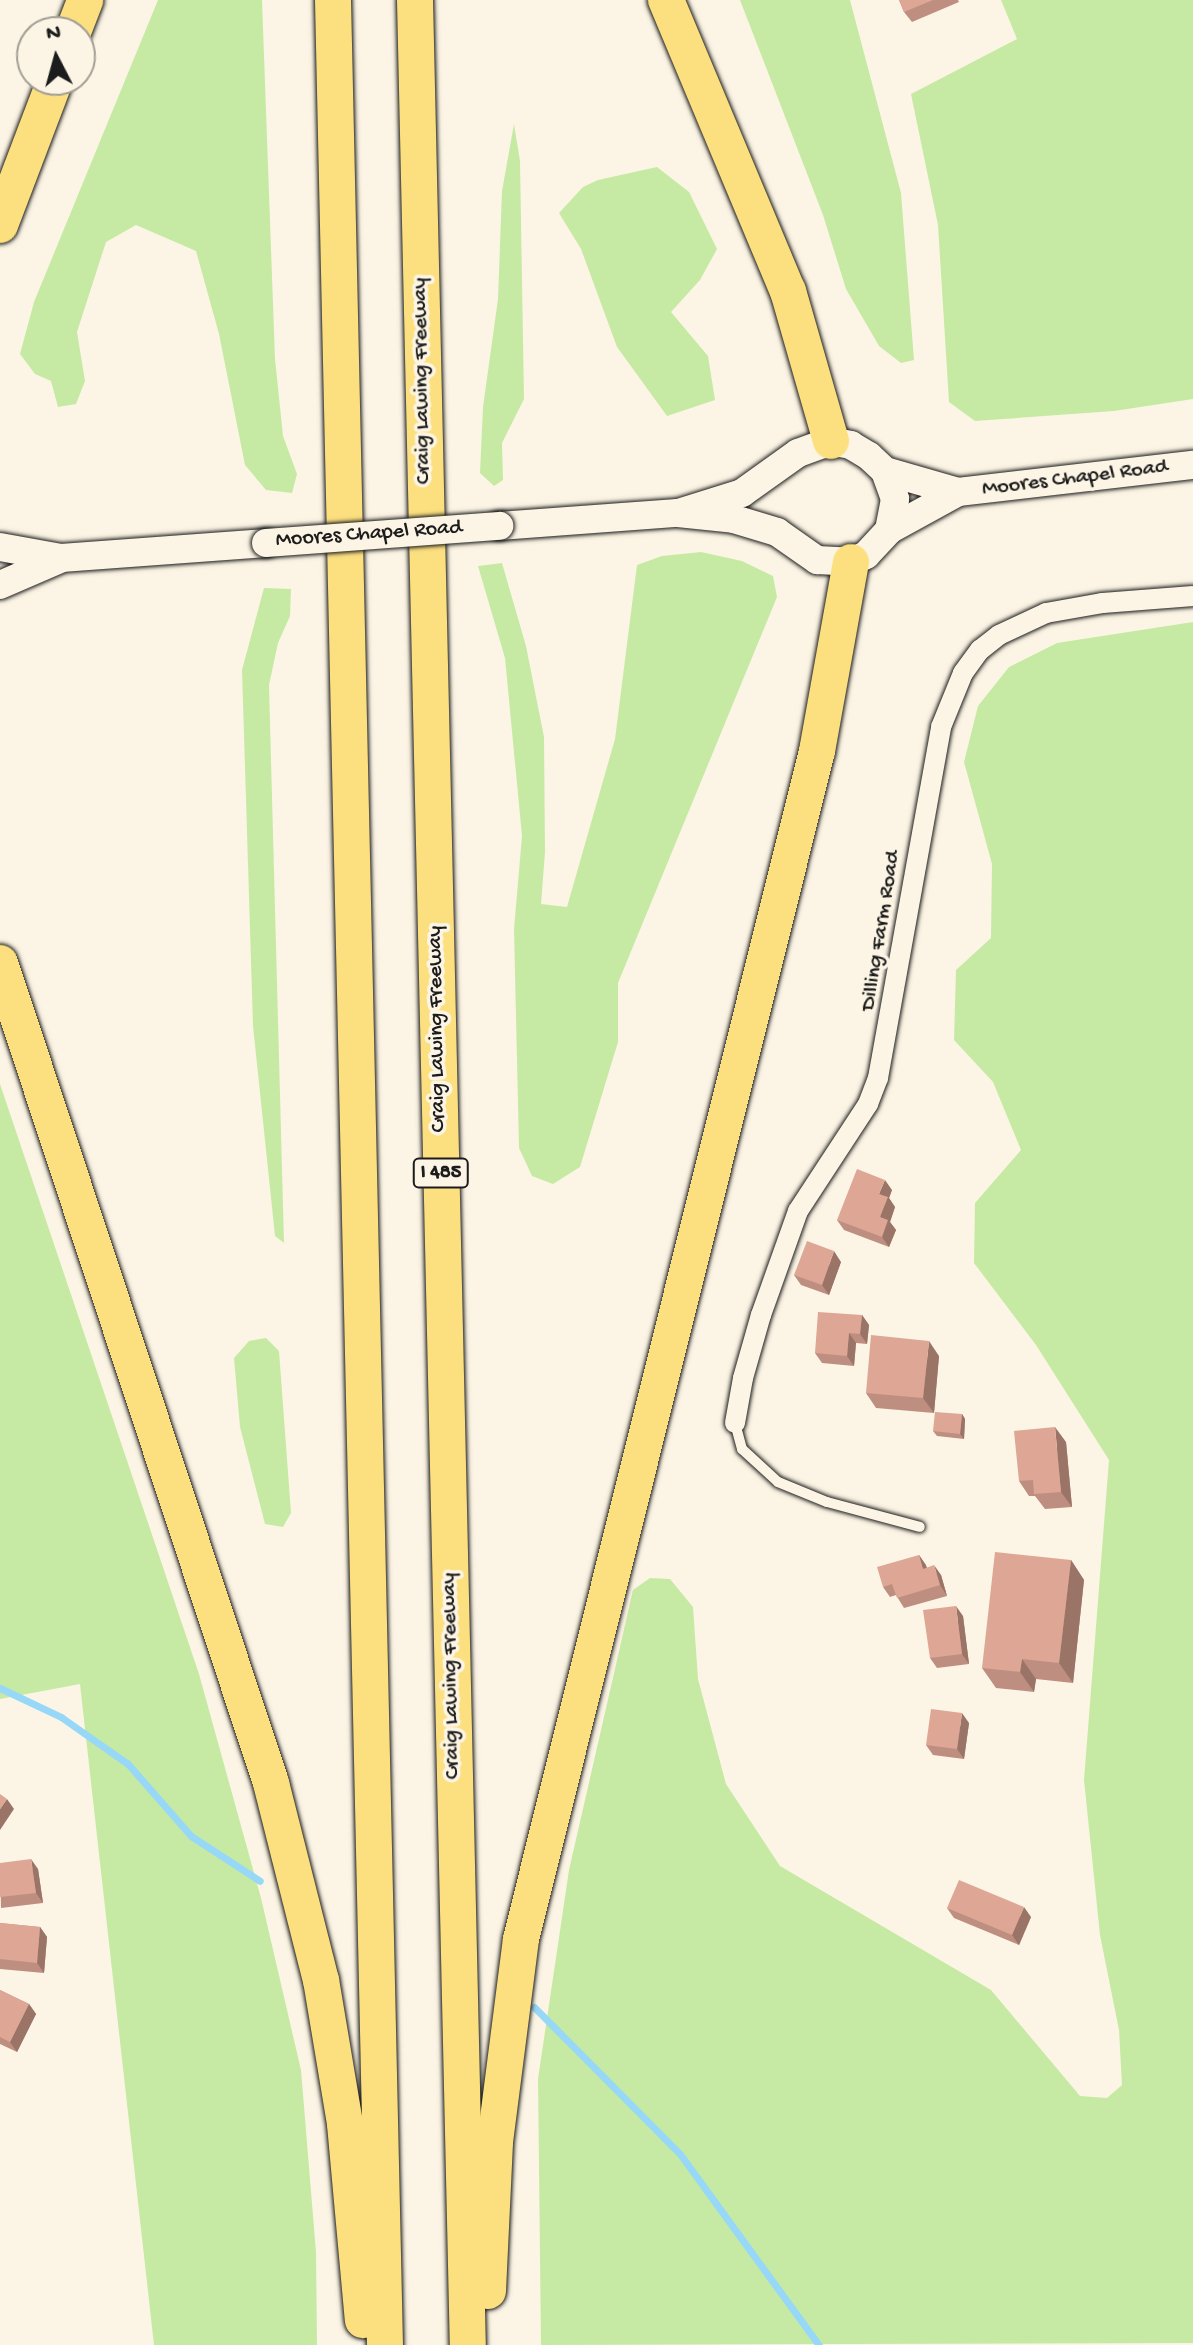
<!DOCTYPE html>
<html>
<head>
<meta charset="utf-8">
<style>
	body { margin:0 }
	#map { position:relative; width:1193px; height:2345px; overflow:hidden; background:#fcf5e5; font-family:"Gochi Hand",sans-serif }
	div>[style] { position:absolute }
	.green>* { inset:0; background:#c6eaa3 }
	.stream>* { height:7px; margin:-3.5px; padding:0 3.5px; transform-origin:3.5px; border-radius:3.5px; background:#97d7f8 }
	.roads { filter:drop-shadow(0 0 2px #1c1c1c) drop-shadow(0 0 2px #1c1c1c) }
	.service>* { height:10px; margin:-5px; padding:0 5px; transform-origin:5px; border-radius:5px; background:#fcf5e5 }
	.minor>* { height:20px; margin:-10px; padding:0 10px; transform-origin:10px; border-radius:10px; background:#fcf5e5 }
	.secondary>* { height:28px; margin:-14px; padding:0 14px; transform-origin:14px; border-radius:14px; background:#fcf5e5 }
	.motorway>* { height:36px; margin:-18px; padding:0 18px; transform-origin:18px; border-radius:18px; background:#fce080 }
	.bridges { filter:drop-shadow(0 0 2px #1c1c1c) drop-shadow(0 0 2px #1c1c1c) }
	.secondary-bridge>* { height:28px; margin:-14px; padding:0 14px; transform-origin:14px; border-radius:14px; background:#fcf5e5 }
	.wall>* { inset:0; background:#be8f80 }
	.shaded-wall>* { inset:0; background:#9b7468 }
	.building>* { inset:0; background:#dda695 }
	span { translate:-50% -50%; white-space:nowrap; text-align:center; line-height:1.15; -webkit-text-stroke:7px #fcf5e5; paint-order:stroke }
	.shield-label span { padding:2px 6px; background:#fcf5e5; border:2px solid; border-radius:6px; -webkit-text-stroke-width:0 }
	.shield-label { font-size:20px; color:#1c1c1c; font-weight:700 }
	.street-label { font-size:22px; color:#1c1c1c }
	.north { position:absolute; left:16px; top:16px; width:80px; height:80px; box-sizing:border-box; background:#fcf5e5; border:2px solid #a29e95; border-radius:50%; rotate:354deg; font-size:22px; font-weight:700; line-height:32px; text-align:center; color:#1c1c1c }
	.north::after { content:''; display:block; margin:auto; width:28px; height:36px; background:#1c1c1c; clip-path:polygon(50% 0,100% 100%,50% 72%,0 100%) }
</style>
</head>
<body>
<div id="map">
	<div class="green">
		<div style="clip-path:polygon(158px 0,262px 0,275px 359px,283px 436px,297px 474px,292px 493px,266px 490px,245px 465px,219px 334px,196px 251px,136px 225px,106px 242px,77px 332px,85px 381px,76px 404px,58px 407px,51px 381px,35px 374px,20px 354px,34px 302px)"></div>
		<div style="clip-path:polygon(740px 0,850px 0,901px 193px,914px 360px,901px 363px,879px 346px,846px 289px,823px 215px)"></div>
		<div style="clip-path:polygon(1001px 0,1193px 0,1193px 399px,1114px 411px,975px 421px,949px 402px,938px 225px,911px 94px,1017px 39px)"></div>
		<div style="clip-path:polygon(514px 124px,520px 161px,524px 399px,502px 443px,503px 480px,494px 486px,480px 473px,483px 407px,498px 299px,502px 191px)"></div>
		<div style="clip-path:polygon(657px 167px,689px 192px,717px 249px,700px 280px,671px 312px,708px 356px,715px 400px,667px 416px,617px 347px,581px 249px,559px 213px,583px 187px,598px 180px)"></div>
		<div style="clip-path:polygon(701px 552px,742px 561px,773px 576px,777px 597px,618px 983px,618px 1042px,580px 1167px,553px 1184px,532px 1176px,519px 1148px,514px 929px,522px 836px,505px 658px,478px 566px,502px 563px,526px 646px,544px 737px,545px 852px,541px 904px,567px 907px,615px 739px,637px 565px,662px 556px)"></div>
		<div style="clip-path:polygon(264px 588px,291px 589px,290px 616px,278px 643px,269px 685px,284px 1243px,275px 1236px,253px 1026px,242px 670px)"></div>
		<div style="clip-path:polygon(1193px 622px,1193px 2343px,541px 2345px,538px 2079px,569px 1870px,633px 1590px,650px 1578px,670px 1579px,693px 1607px,698px 1679px,726px 1784px,780px 1866px,991px 1990px,1080px 2096px,1107px 2098px,1122px 2085px,1119px 2030px,1100px 1935px,1084px 1780px,1109px 1460px,1036px 1345px,974px 1263px,975px 1203px,1021px 1150px,993px 1082px,954px 1040px,956px 970px,991px 938px,992px 864px,964px 762px,978px 706px,1009px 667px,1057px 643px)"></div>
		<div style="clip-path:polygon(0 1084px,199px 1674px,261px 1898px,301px 2070px,316px 2252px,317px 2345px,154px 2345px,80px 1684px,0 1699px)"></div>
		<div style="clip-path:polygon(266px 1338px,279px 1351px,291px 1513px,283px 1527px,265px 1524px,240px 1427px,234px 1358px,249px 1341px)"></div>
	</div>
	<div class="stream">
		<div style="left:0;top:1688px;width:68px;rotate:25.4deg"></div>
		<div style="left:61px;top:1717px;width:82px;rotate:35deg"></div>
		<div style="left:128px;top:1764px;width:96px;rotate:48.8deg"></div>
		<div style="left:191px;top:1836px;width:82px;rotate:33.1deg"></div>
		<div style="left:534px;top:2007px;width:207px;rotate:45.2deg"></div>
		<div style="left:680px;top:2154px;width:236px;rotate:54deg"></div>
	</div>
	<div class="roads">
		<div class="service">
			<div style="left:735px;top:1423px;width:27px;rotate:75deg"></div>
			<div style="left:742px;top:1449px;width:49px;rotate:42.5deg"></div>
			<div style="left:778px;top:1482px;width:53px;rotate:22.2deg"></div>
			<div style="left:827px;top:1502px;width:96px;rotate:15deg"></div>
		</div>
		<div class="minor">
			<div style="left:735px;top:1423px;width:46px;rotate:-79.9deg"></div>
			<div style="left:743px;top:1378px;width:66px;rotate:-74.1deg"></div>
			<div style="left:761px;top:1315px;width:110px;rotate:-70.4deg"></div>
			<div style="left:798px;top:1211px;width:128px;rotate:-56.8deg"></div>
			<div style="left:868px;top:1104px;width:28px;rotate:-69deg"></div>
			<div style="left:878px;top:1078px;width:357px;rotate:-79.8deg"></div>
			<div style="left:941px;top:727px;width:58px;rotate:-67.8deg"></div>
			<div style="left:963px;top:673px;width:29px;rotate:-54deg"></div>
			<div style="left:980px;top:650px;width:24px;rotate:-38deg"></div>
			<div style="left:999px;top:635px;width:52px;rotate:-25.1deg"></div>
			<div style="left:1046px;top:613px;width:58px;rotate:-10deg"></div>
			<div style="left:1103px;top:603px;width:90px;rotate:-4.4deg"></div>
		</div>
		<div class="secondary">
			<div style="left:885px;top:471px;width:76px;rotate:16deg"></div>
			<div style="left:958px;top:492px;width:237px;rotate:-6.6deg"></div>
			<div style="left:499px;top:526px;width:179px;rotate:-4.2deg"></div>
			<div style="left:678px;top:513px;width:56px;rotate:6.1deg"></div>
			<div style="left:734px;top:519px;width:45px;rotate:16.8deg"></div>
			<div style="left:777px;top:532px;width:49px;rotate:35deg"></div>
			<div style="left:817px;top:560px;width:34px;rotate:3deg"></div>
			<div style="left:851px;top:562px;width:17px;rotate:-25deg"></div>
			<div style="left:866px;top:555px;width:34px;rotate:-47deg"></div>
			<div style="left:889px;top:530px;width:32px;rotate:-79deg"></div>
			<div style="left:895px;top:499px;width:30px;rotate:-110deg"></div>
			<div style="left:885px;top:471px;width:22px;rotate:-137deg"></div>
			<div style="left:869px;top:456px;width:21px;rotate:-149deg"></div>
			<div style="left:851px;top:445px;width:20px;rotate:-169deg"></div>
			<div style="left:831px;top:441px;width:35px;rotate:160deg"></div>
			<div style="left:798px;top:453px;width:69px;rotate:144.5deg"></div>
			<div style="left:742px;top:493px;width:67px;rotate:162.6deg"></div>
			<div style="left:889px;top:530px;width:79px;rotate:-28.8deg"></div>
			<div style="left:0;top:547px;width:62px;rotate:10.2deg"></div>
			<div style="left:61px;top:558px;width:206px;rotate:-4.2deg"></div>
			<div style="left:0;top:585px;width:65px;rotate:-23.4deg"></div>
		</div>
		<div class="motorway">
			<div style="left:333px;top:0;width:2346px;rotate:88.73deg"></div>
			<div style="left:415px;top:0;width:2346px;rotate:88.71deg"></div>
			<div style="left:666px;top:0;width:316px;rotate:67.3deg"></div>
			<div style="left:788px;top:291px;width:156px;rotate:74deg"></div>
			<div style="left:73px;top:32px;width:34px;rotate:-69deg"></div>
			<div style="left:0;top:225px;width:155px;rotate:-69.2deg"></div>
			<div style="left:0;top:963px;width:864px;rotate:71.71deg"></div>
			<div style="left:271px;top:1783px;width:203px;rotate:75.8deg"></div>
			<div style="left:321px;top:1980px;width:146px;rotate:80.5deg"></div>
			<div style="left:345px;top:2124px;width:197px;rotate:84.8deg"></div>
			<div style="left:488px;top:2291px;width:149px;rotate:-87.3deg"></div>
			<div style="left:495px;top:2142px;width:205px;rotate:-82.7deg"></div>
			<div style="left:521px;top:1939px;width:1224px;rotate:-76.01deg"></div>
			<div style="left:817px;top:751px;width:192px;rotate:-79.8deg"></div>
		</div>
	</div>
	<div class="bridges">
		<div class="secondary-bridge">
			<div style="left:266px;top:543px;width:234px;rotate:-4.2deg"></div>
		</div>
	</div>
	<div class="wall">
		<div style="clip-path:polygon(899px 0,958px 0,959px 2px,912px 22px,904px 12px)"></div>
		<div style="clip-path:polygon(892px 1190px,889px 1198px,895px 1207px,890px 1222px,896px 1230px,889px 1247px,844px 1230px,837px 1220px)"></div>
		<div style="clip-path:polygon(841px 1262px,829px 1295px,801px 1285px,794px 1275px)"></div>
		<div style="clip-path:polygon(862px 1315px,869px 1325px,867px 1344px,856px 1343px,854px 1366px,822px 1363px,815px 1353px)"></div>
		<div style="clip-path:polygon(939px 1356px,934px 1413px,876px 1408px,866px 1393px)"></div>
		<div style="clip-path:polygon(962px 1414px,965px 1419px,964px 1439px,937px 1436px,933px 1431px)"></div>
		<div style="clip-path:polygon(1066px 1442px,1072px 1507px,1045px 1509px,1035px 1496px,1029px 1496px,1019px 1481px)"></div>
		<div style="clip-path:polygon(919px 1555px,927px 1568px,941px 1575px,947px 1596px,904px 1608px,896px 1595px,890px 1597px,883px 1587px)"></div>
		<div style="clip-path:polygon(1071px 1560px,1084px 1580px,1073px 1683px,1036px 1679px,1034px 1692px,996px 1688px,982px 1668px)"></div>
		<div style="clip-path:polygon(963px 1616px,969px 1664px,937px 1668px,930px 1658px)"></div>
		<div style="clip-path:polygon(969px 1723px,964px 1759px,933px 1755px,926px 1745px)"></div>
		<div style="clip-path:polygon(0 1863px,38px 1869px,43px 1903px,1px 1908px)"></div>
		<div style="clip-path:polygon(947px 1908px,1031px 1917px,1019px 1945px,954px 1918px)"></div>
		<div style="clip-path:polygon(0 1923px,40px 1927px,47px 1937px,44px 1973px,0 1969px)"></div>
		<div style="clip-path:polygon(0 1990px,29px 2004px,36px 2014px,17px 2052px,0 2044px)"></div>
	</div>
	<div class="shaded-wall">
		<div style="clip-path:polygon(885px 1180px,892px 1190px,889px 1198px,895px 1207px,890px 1222px,896px 1230px,889px 1247px,882px 1237px,879px 1194px)"></div>
		<div style="clip-path:polygon(834px 1251px,841px 1262px,829px 1295px,822px 1285px)"></div>
		<div style="clip-path:polygon(862px 1315px,869px 1325px,867px 1344px,860px 1334px)"></div>
		<div style="clip-path:polygon(849px 1333px,856px 1343px,854px 1366px,847px 1356px)"></div>
		<div style="clip-path:polygon(929px 1341px,939px 1356px,934px 1413px,923px 1398px)"></div>
		<div style="clip-path:polygon(962px 1414px,965px 1419px,964px 1439px,960px 1434px)"></div>
		<div style="clip-path:polygon(1055px 1427px,1066px 1442px,1072px 1507px,1061px 1492px)"></div>
		<div style="clip-path:polygon(919px 1555px,926px 1565px,930px 1579px,923px 1569px)"></div>
		<div style="clip-path:polygon(1071px 1560px,1084px 1580px,1073px 1683px,1059px 1663px)"></div>
		<div style="clip-path:polygon(934px 1565px,941px 1575px,947px 1596px,940px 1585px)"></div>
		<div style="clip-path:polygon(956px 1606px,963px 1616px,969px 1664px,962px 1654px)"></div>
		<div style="clip-path:polygon(1022px 1659px,1036px 1679px,1034px 1692px,1020px 1672px)"></div>
		<div style="clip-path:polygon(962px 1713px,969px 1723px,964px 1759px,957px 1749px)"></div>
		<div style="clip-path:polygon(7px 1799px,14px 1809px,0 1830px,0 1809px)"></div>
		<div style="clip-path:polygon(31px 1859px,38px 1869px,43px 1903px,36px 1893px)"></div>
		<div style="clip-path:polygon(1024px 1907px,1031px 1917px,1019px 1945px,1012px 1935px)"></div>
		<div style="clip-path:polygon(40px 1927px,47px 1937px,44px 1973px,37px 1963px)"></div>
		<div style="clip-path:polygon(29px 2004px,36px 2014px,17px 2052px,10px 2042px)"></div>
	</div>
	<div class="building">
		<div style="clip-path:polygon(899px 0,933px 0,904px 12px)"></div>
		<div style="clip-path:polygon(857px 1169px,885px 1180px,879px 1194px,888px 1197px,880px 1217px,888px 1220px,882px 1237px,837px 1220px)"></div>
		<div style="clip-path:polygon(807px 1241px,834px 1251px,822px 1285px,794px 1275px)"></div>
		<div style="clip-path:polygon(818px 1312px,862px 1315px,860px 1334px,849px 1333px,847px 1356px,815px 1353px)"></div>
		<div style="clip-path:polygon(871px 1335px,929px 1341px,923px 1398px,866px 1393px)"></div>
		<div style="clip-path:polygon(935px 1412px,962px 1414px,960px 1434px,933px 1431px)"></div>
		<div style="clip-path:polygon(1055px 1427px,1061px 1492px,1034px 1494px,1033px 1480px,1019px 1481px,1014px 1431px)"></div>
		<div style="clip-path:polygon(995px 1552px,1071px 1560px,1059px 1663px,1022px 1659px,1020px 1672px,982px 1668px)"></div>
		<div style="clip-path:polygon(919px 1555px,923px 1569px,934px 1565px,940px 1585px,897px 1598px,892px 1584px,883px 1587px,877px 1567px)"></div>
		<div style="clip-path:polygon(956px 1606px,962px 1654px,930px 1658px,923px 1610px)"></div>
		<div style="clip-path:polygon(931px 1709px,962px 1713px,957px 1749px,926px 1745px)"></div>
		<div style="clip-path:polygon(0 1794px,7px 1799px,0 1809px)"></div>
		<div style="clip-path:polygon(31px 1859px,36px 1893px,0 1897px,0 1863px)"></div>
		<div style="clip-path:polygon(959px 1880px,1024px 1907px,1012px 1935px,947px 1908px)"></div>
		<div style="clip-path:polygon(0 1923px,40px 1927px,37px 1963px,0 1959px)"></div>
		<div style="clip-path:polygon(0 1990px,29px 2004px,10px 2042px,0 2037px)"></div>
	</div>
	<div class="shield-label">
		<span style="left:441px;top:1173px">I 485</span>
	</div>
	<div class="street-label">
		<span style="left:423px;top:381px;rotate:-91deg">Craig Lawing Freeway</span>
		<span style="left:1075px;top:479px;rotate:-7deg">Moores Chapel Road</span>
		<span style="left:369px;top:535px;rotate:-4deg">Moores Chapel Road</span>
		<span style="left:882px;top:931px;rotate:-81deg">Dilling Farm Road</span>
		<span style="left:438px;top:1029px;rotate:-91deg">Craig Lawing Freeway</span>
		<span style="left:452px;top:1676px;rotate:-91deg">Craig Lawing Freeway</span>
	</div>
	<div class="north">N</div>
</div>
</body>
</html>
